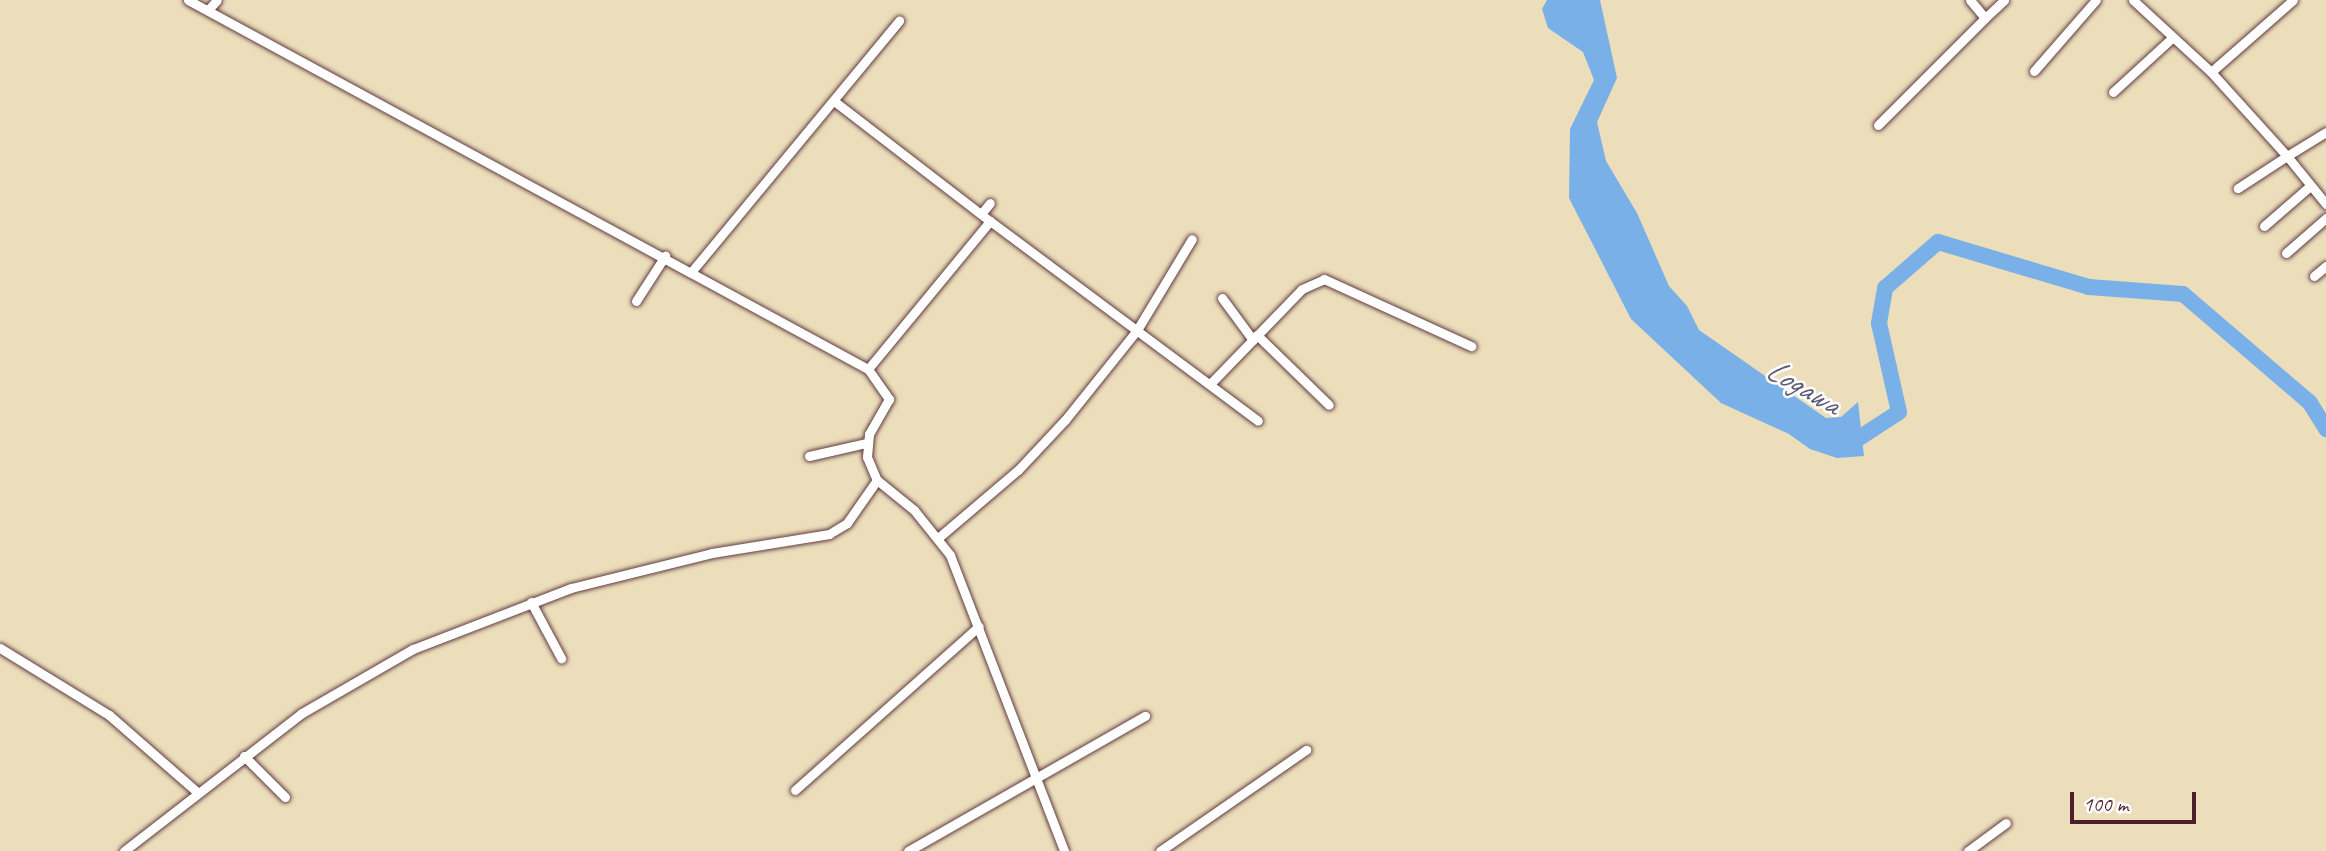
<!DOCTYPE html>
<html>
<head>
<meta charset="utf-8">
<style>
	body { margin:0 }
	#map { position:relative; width:2326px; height:851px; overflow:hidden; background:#ecdebb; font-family:Caveat,sans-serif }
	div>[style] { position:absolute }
	.water>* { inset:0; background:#79b0e8 }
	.river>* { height:16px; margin:-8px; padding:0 8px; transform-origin:8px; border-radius:8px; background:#79b0e8 }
	.roads { filter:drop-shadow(0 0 2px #623c41) drop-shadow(0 0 2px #623c41) }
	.street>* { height:9px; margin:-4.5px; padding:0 4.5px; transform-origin:4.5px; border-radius:4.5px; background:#fff }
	span { translate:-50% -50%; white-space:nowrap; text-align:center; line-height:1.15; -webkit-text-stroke:5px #fff; paint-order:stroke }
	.water-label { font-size:32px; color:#5d5977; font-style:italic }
	.scale { position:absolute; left:2070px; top:792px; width:126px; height:32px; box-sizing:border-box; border:4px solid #4a1f2b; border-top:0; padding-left:9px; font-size:21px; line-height:24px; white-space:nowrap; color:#4a1f2b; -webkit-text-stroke:5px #fff; paint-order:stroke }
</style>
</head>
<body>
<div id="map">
	<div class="water">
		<div style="clip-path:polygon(1547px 0,1600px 0,1617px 78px,1597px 122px,1606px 161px,1637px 213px,1669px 286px,1687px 306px,1699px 330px,1826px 418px,1841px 417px,1858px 402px,1864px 456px,1837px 458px,1810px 449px,1789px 434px,1721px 403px,1631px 319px,1569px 198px,1570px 129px,1594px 80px,1583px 52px,1548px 28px,1542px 9px)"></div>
	</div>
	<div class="river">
		<div style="left:1844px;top:440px;width:9px;rotate:13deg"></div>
		<div style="left:1853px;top:442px;width:55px;rotate:-33.1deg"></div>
		<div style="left:1899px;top:412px;width:91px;rotate:-102.7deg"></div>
		<div style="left:1879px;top:323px;width:36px;rotate:-80deg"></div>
		<div style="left:1885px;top:288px;width:70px;rotate:-41deg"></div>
		<div style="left:1938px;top:242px;width:158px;rotate:16.6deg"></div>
		<div style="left:2089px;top:287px;width:94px;rotate:4.3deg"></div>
		<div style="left:2183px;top:294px;width:167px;rotate:40.6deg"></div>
		<div style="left:2310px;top:403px;width:31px;rotate:58deg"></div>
	</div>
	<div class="roads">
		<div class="street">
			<div style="left:188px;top:0;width:774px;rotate:28.49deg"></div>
			<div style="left:868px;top:369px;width:37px;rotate:55deg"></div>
			<div style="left:889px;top:399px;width:40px;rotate:119.7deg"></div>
			<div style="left:869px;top:434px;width:23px;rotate:95deg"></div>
			<div style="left:867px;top:457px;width:25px;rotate:67deg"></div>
			<div style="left:877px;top:480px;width:48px;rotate:39deg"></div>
			<div style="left:914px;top:510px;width:58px;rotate:51.3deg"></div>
			<div style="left:950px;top:555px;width:317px;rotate:68.9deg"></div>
			<div style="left:1970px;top:0;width:23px;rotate:50deg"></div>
			<div style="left:1985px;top:18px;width:26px;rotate:-43deg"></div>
			<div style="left:2133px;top:0;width:106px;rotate:42.7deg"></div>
			<div style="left:2211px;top:72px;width:113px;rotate:47.9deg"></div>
			<div style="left:2287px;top:156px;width:59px;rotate:146.9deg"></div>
			<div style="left:208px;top:10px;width:13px;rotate:-48deg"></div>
			<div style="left:2034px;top:71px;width:94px;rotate:-48.9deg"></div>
			<div style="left:2211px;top:72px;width:109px;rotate:-41.3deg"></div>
			<div style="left:2113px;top:92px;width:81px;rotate:-42.5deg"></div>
			<div style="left:834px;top:101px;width:197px;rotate:37.6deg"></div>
			<div style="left:1878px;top:125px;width:151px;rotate:-45deg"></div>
			<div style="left:2326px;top:132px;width:46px;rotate:148.4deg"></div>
			<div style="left:2287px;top:156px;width:62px;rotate:50.9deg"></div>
			<div style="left:981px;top:214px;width:14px;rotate:-51deg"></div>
			<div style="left:2264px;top:226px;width:61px;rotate:-41deg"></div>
			<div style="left:2286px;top:253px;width:53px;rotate:-41.2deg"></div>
			<div style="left:692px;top:271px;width:325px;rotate:-50.4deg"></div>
			<div style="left:2314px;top:276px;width:16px;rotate:-40deg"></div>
			<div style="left:1222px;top:298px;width:52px;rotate:53.6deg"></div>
			<div style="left:636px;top:301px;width:54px;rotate:-57.2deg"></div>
			<div style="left:1257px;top:335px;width:100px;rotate:44.2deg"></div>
			<div style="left:868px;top:369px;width:192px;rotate:-50.5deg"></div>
			<div style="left:990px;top:221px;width:334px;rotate:36.7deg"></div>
			<div style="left:1210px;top:384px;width:132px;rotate:-45.9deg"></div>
			<div style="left:1302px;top:289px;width:24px;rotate:-24deg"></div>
			<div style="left:1324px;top:279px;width:162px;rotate:24.5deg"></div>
			<div style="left:809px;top:456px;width:58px;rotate:-12.8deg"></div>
			<div style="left:938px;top:538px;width:105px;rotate:-40.4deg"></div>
			<div style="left:1018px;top:470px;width:69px;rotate:-46.8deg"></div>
			<div style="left:1065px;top:420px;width:115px;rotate:-51.3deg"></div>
			<div style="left:1137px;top:330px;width:106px;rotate:-58.9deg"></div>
			<div style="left:531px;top:602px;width:64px;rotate:61.8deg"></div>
			<div style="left:0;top:648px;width:128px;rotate:31.6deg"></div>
			<div style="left:109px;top:715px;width:118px;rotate:41.2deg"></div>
			<div style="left:244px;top:756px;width:58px;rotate:45deg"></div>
			<div style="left:795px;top:790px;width:246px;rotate:-41.7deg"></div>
			<div style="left:124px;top:851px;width:225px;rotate:-37.8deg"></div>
			<div style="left:302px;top:713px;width:128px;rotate:-30deg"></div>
			<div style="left:413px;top:649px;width:169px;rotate:-21.1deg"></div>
			<div style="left:571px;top:588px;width:145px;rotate:-13.9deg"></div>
			<div style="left:712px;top:553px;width:119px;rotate:-9.2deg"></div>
			<div style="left:829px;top:534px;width:21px;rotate:-31deg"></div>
			<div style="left:847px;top:523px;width:52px;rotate:-55.1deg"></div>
			<div style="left:908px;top:851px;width:273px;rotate:-29.7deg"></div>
			<div style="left:1160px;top:851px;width:178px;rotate:-34.7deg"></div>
			<div style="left:1968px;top:851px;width:47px;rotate:-36.4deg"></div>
		</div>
	</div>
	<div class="water-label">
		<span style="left:1803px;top:387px;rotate:30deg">Logawa</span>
	</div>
	<div class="scale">100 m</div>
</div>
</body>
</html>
